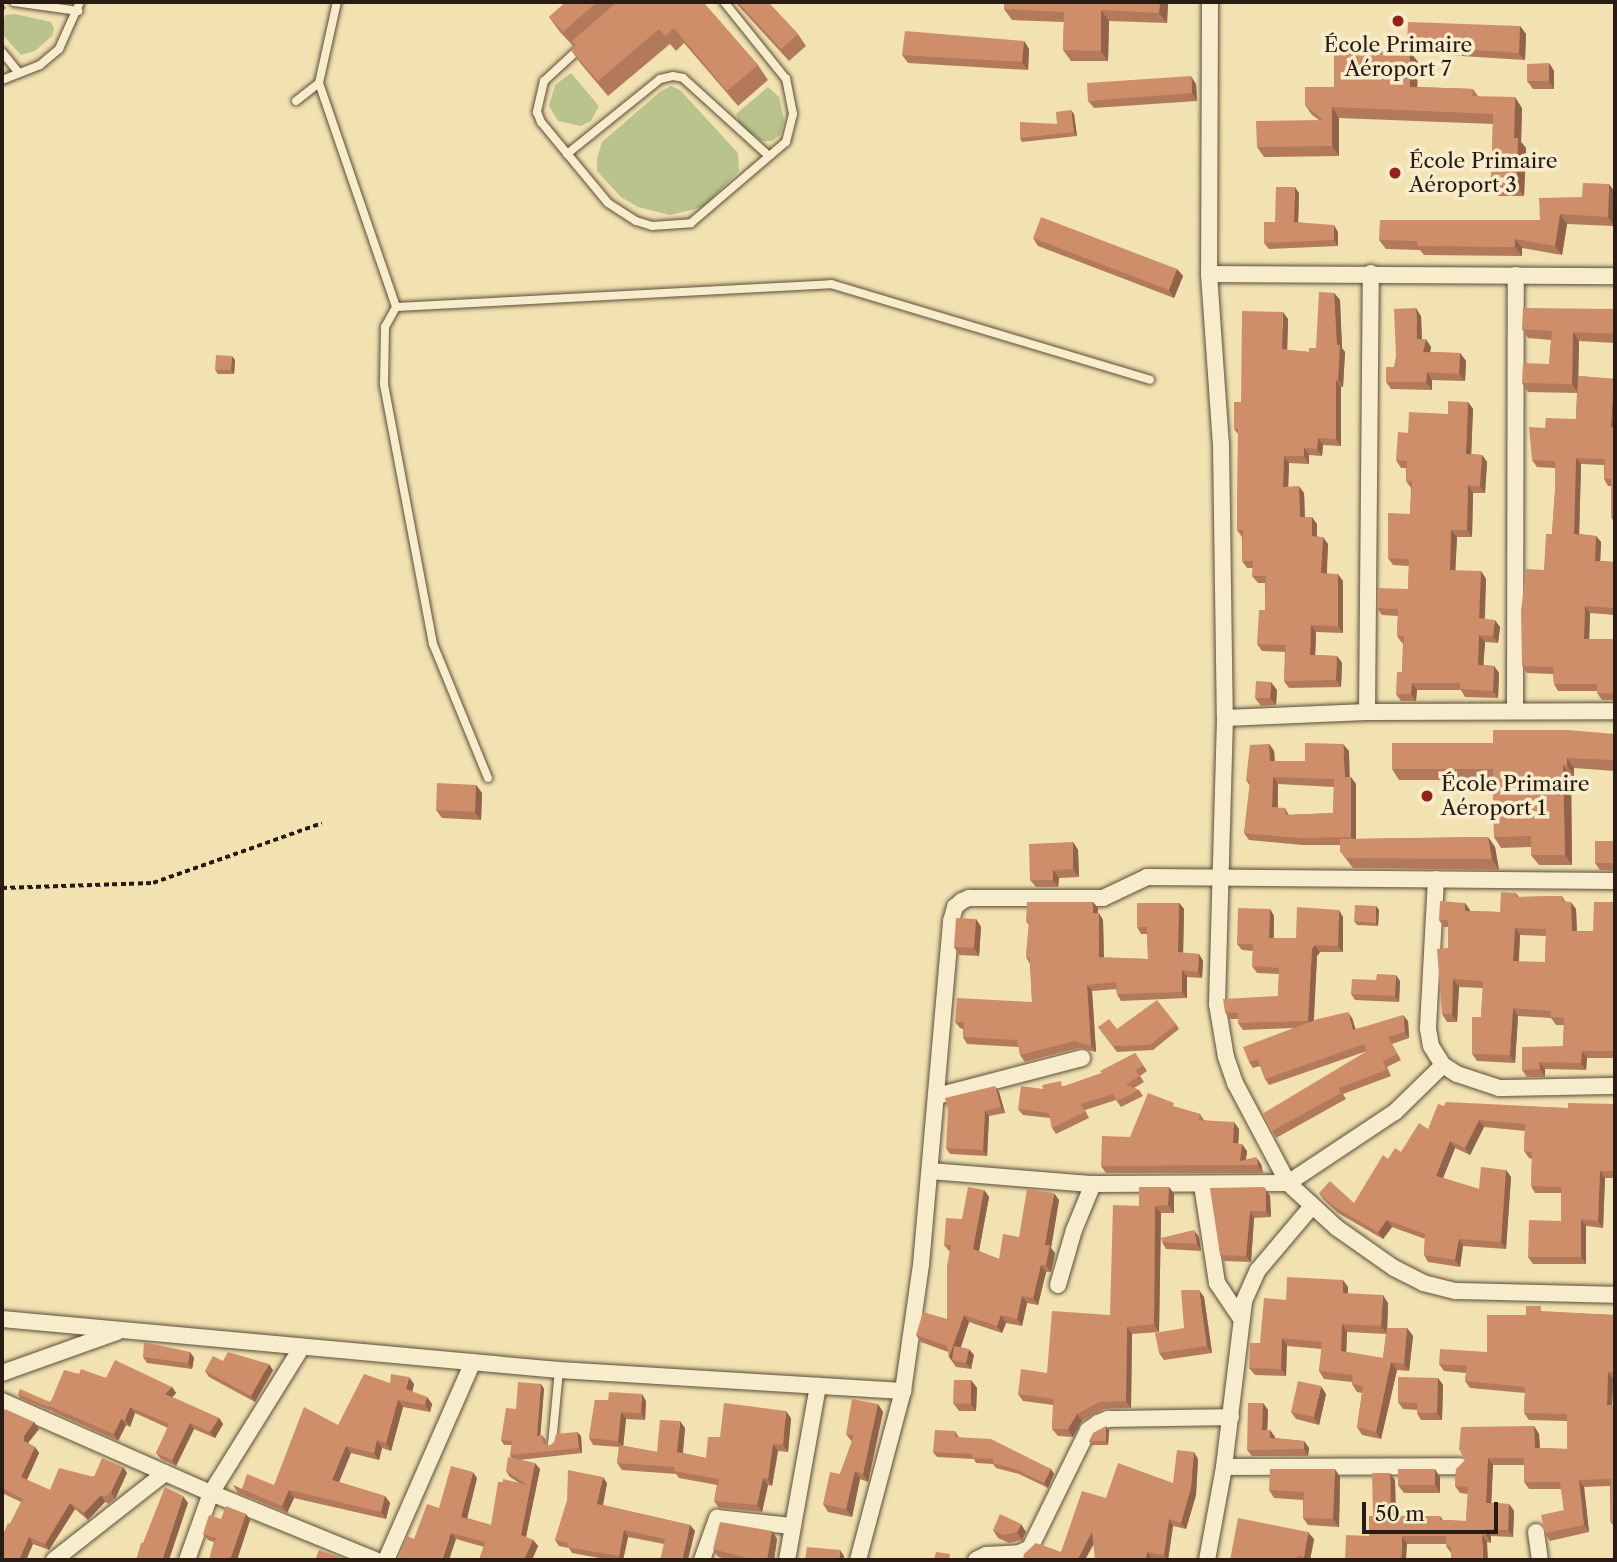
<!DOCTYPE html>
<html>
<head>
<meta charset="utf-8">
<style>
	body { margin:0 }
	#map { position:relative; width:1617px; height:1562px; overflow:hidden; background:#f2e2b1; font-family:"Libre Caslon Text",serif }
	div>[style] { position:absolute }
	.green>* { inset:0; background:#bac38c }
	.path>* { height:3.5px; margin-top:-1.75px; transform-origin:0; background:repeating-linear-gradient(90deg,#271b13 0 5px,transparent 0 8.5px) }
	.roads { filter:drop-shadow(0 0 2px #5a4d3a) drop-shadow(0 0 2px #5a4d3a) }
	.lane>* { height:8px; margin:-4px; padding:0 4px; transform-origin:4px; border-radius:4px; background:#f7eccc }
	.street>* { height:16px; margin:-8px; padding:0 8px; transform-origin:8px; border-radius:8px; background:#f7eccc }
	.wall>* { inset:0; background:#b27a5b }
	.shaded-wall>* { inset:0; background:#91634a }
	.building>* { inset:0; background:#cf8e6a }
	.dots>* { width:19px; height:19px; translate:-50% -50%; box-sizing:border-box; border:4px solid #f7eccc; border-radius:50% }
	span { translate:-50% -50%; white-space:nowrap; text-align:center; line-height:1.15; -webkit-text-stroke:7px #f7eccc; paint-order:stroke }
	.poi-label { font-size:21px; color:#271b13 }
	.left { translate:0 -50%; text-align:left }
	.frame { position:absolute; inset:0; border:4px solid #271b13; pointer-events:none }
	.scale { position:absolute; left:1362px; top:1502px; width:136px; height:32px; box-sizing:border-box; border:4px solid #271b13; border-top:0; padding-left:9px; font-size:21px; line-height:24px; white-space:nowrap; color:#271b13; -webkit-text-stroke:5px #f7eccc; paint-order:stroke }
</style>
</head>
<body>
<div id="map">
	<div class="green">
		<div style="clip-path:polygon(15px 14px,51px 22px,54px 29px,52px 36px,35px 51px,21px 55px,2px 34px,5px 15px)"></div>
		<div style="clip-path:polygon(571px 73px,599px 106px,591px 121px,581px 126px,558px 121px,549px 106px,555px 85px)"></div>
		<div style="clip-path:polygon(671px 86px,680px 90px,738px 153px,739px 171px,703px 207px,670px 215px,638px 207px,621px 197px,597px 171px,597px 158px,602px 142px,661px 91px)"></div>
		<div style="clip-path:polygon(768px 87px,779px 97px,784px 120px,780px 135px,772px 141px,762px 141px,741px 127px,736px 114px)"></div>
	</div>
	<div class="path">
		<div style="left:2px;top:888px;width:151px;rotate:-1.9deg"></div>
		<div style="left:153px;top:883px;width:179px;rotate:-19.5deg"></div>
	</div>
	<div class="roads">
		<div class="lane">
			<div style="left:14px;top:2px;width:65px;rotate:8deg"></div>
			<div style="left:581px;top:47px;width:50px;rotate:137.4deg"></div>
			<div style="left:544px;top:81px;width:32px;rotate:103deg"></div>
			<div style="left:537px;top:112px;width:11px;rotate:68deg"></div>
			<div style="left:541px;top:122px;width:105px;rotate:50.4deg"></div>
			<div style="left:608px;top:203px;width:33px;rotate:33deg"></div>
			<div style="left:636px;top:221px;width:17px;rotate:17deg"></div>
			<div style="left:652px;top:226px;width:39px;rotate:-4deg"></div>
			<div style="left:691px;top:223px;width:125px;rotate:-40.5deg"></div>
			<div style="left:786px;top:142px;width:29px;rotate:-76deg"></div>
			<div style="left:793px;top:114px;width:36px;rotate:-101deg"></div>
			<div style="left:786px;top:79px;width:99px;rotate:-128.8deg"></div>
			<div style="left:2px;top:52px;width:27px;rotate:51deg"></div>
			<div style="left:2px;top:80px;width:41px;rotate:-21.5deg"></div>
			<div style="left:40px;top:65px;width:25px;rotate:-40deg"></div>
			<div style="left:59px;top:49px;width:51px;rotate:-65.9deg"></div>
			<div style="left:319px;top:83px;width:237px;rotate:71deg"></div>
			<div style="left:296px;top:101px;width:29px;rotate:-38deg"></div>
			<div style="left:319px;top:83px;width:83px;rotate:-77.5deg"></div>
			<div style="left:567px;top:154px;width:119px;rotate:-38.9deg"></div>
			<div style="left:660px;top:79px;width:13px;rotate:-13deg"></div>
			<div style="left:673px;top:76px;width:10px;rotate:11deg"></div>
			<div style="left:683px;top:78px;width:116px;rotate:42.2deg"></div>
			<div style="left:488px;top:778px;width:145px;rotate:-112.3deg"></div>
			<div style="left:433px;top:644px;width:265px;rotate:-100.7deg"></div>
			<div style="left:384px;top:384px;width:57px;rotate:-89deg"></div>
			<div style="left:385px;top:327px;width:23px;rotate:-61deg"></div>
			<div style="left:396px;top:307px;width:436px;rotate:-3deg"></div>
			<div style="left:831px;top:284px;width:333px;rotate:16.7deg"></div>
			<div style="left:552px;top:1444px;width:74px;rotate:-84.6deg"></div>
		</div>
		<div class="street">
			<div style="left:1210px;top:2px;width:272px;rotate:90.2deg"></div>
			<div style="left:1209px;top:274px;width:170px;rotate:86deg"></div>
			<div style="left:1221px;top:444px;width:274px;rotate:89.2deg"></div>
			<div style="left:1225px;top:718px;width:286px;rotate:91.6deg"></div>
			<div style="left:1217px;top:1004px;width:54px;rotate:80.4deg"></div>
			<div style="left:1226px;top:1057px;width:28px;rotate:71deg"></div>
			<div style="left:1235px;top:1083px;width:113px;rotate:62.1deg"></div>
			<div style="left:1288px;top:1183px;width:67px;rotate:42.6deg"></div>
			<div style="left:1337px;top:1228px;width:70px;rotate:35.1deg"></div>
			<div style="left:1394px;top:1268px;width:33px;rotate:27deg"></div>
			<div style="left:1423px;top:1283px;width:34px;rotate:14deg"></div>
			<div style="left:1456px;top:1291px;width:159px;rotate:1.4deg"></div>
			<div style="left:1209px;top:274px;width:406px;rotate:0.3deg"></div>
			<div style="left:1515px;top:711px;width:436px;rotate:-89.9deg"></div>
			<div style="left:1367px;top:712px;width:439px;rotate:-89.5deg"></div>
			<div style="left:1225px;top:718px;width:142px;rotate:-2.4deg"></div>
			<div style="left:1367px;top:712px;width:248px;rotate:-0.2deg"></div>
			<div style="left:1436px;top:879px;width:150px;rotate:93.1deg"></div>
			<div style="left:1428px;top:1029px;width:17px;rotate:80deg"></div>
			<div style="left:1431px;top:1046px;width:22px;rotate:58deg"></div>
			<div style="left:1443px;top:1065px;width:17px;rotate:33deg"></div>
			<div style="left:1457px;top:1074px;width:44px;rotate:18.4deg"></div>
			<div style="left:1499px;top:1088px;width:116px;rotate:-1deg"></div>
			<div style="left:937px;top:1096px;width:150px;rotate:-14.7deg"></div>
			<div style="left:930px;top:1171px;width:164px;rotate:4.6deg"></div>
			<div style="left:1093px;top:1184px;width:195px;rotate:-0.3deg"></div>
			<div style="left:1288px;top:1183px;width:128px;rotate:-33.6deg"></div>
			<div style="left:1395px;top:1112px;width:67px;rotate:-44.4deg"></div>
			<div style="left:1202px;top:1185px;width:99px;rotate:81.3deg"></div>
			<div style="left:1217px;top:1283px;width:41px;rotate:55.9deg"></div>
			<div style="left:1058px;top:1285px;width:57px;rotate:-73.8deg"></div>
			<div style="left:1074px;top:1230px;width:50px;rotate:-67.6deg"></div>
			<div style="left:2px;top:1319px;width:559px;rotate:5.23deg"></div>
			<div style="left:559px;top:1370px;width:345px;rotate:3.5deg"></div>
			<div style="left:2px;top:1373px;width:122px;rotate:-19.6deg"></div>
			<div style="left:2px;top:1401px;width:228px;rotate:23.8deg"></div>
			<div style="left:211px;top:1493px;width:177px;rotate:22.2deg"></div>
			<div style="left:1224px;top:1467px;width:236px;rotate:-0.2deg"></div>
			<div style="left:1536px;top:1532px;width:28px;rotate:82deg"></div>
			<div style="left:54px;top:1560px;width:141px;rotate:-38.1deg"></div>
			<div style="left:187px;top:1560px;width:71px;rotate:-70.3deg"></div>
			<div style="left:211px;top:1493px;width:172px;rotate:-58.1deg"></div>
			<div style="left:386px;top:1560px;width:216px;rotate:-66.3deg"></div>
			<div style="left:702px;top:1560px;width:45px;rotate:-70.3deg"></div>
			<div style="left:717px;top:1518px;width:75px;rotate:6.1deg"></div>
			<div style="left:787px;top:1560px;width:177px;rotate:-79.9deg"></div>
			<div style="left:858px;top:1560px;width:175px;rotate:-75.1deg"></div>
			<div style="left:903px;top:1391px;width:127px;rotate:-81.9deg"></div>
			<div style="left:921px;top:1265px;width:345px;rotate:-85deg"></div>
			<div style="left:951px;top:921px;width:15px;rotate:-74deg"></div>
			<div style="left:955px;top:907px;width:9px;rotate:-41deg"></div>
			<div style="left:962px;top:901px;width:8px;rotate:-23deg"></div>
			<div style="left:969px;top:898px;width:134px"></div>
			<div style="left:1103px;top:898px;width:49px;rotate:-25.5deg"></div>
			<div style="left:1147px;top:877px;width:468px;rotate:0.5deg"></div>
			<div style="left:976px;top:1560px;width:11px;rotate:-27deg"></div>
			<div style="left:986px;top:1555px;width:33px;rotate:-3deg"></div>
			<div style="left:1019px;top:1553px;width:12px;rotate:-24deg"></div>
			<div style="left:1030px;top:1548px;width:131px;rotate:-63.8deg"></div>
			<div style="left:1088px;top:1430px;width:12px;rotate:-35deg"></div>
			<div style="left:1098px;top:1423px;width:11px;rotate:-22deg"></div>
			<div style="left:1108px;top:1419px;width:123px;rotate:-0.9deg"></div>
			<div style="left:1207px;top:1560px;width:95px;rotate:-79.6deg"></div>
			<div style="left:1224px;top:1467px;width:167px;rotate:-83.1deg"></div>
			<div style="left:1244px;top:1301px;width:34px;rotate:-66deg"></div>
			<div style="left:1258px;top:1270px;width:84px;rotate:-49.8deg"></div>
		</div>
	</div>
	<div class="wall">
		<div style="clip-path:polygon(2px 2px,6px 8px,2px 12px)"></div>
		<div style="clip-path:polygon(566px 2px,703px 2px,758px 65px,768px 80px,738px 106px,684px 43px,676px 51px,670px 44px,608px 96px,581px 64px,571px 50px,575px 45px,573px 46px,560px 32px,549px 17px)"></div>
		<div style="clip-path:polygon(735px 2px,768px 2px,798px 34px,806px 46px,789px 61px)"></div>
		<div style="clip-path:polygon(1168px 2px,1167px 23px,1109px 21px,1108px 61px,1071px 61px,1063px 50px,1064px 22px,1012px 20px,1004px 9px)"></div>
		<div style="clip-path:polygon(1520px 26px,1526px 34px,1525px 60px,1413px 53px,1407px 45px)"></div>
		<div style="clip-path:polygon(1024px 41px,1029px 49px,1028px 70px,908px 63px,902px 55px)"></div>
		<div style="clip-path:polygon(1410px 52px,1418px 62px,1417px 87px,1473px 89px,1478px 96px,1522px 108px,1521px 142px,1526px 148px,1524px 196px,1498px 196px,1491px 185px,1493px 124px,1339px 118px,1339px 156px,1264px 157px,1257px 147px,1319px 120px,1312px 115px,1305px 105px,1334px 87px)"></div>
		<div style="clip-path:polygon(1549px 63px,1554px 71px,1554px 89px,1533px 89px,1527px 81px)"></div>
		<div style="clip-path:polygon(1196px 84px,1197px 101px,1094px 108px,1088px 101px)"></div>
		<div style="clip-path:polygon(1074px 114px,1077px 136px,1022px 142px,1020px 138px,1057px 124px)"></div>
		<div style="clip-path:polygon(1615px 192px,1614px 226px,1567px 224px,1562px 255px,1522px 248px,1522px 256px,1424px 255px,1420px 250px,1386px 249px,1379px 240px,1540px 220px,1582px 197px)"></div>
		<div style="clip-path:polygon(1299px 193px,1298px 222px,1338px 232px,1338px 246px,1269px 249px,1264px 243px,1275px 222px)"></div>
		<div style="clip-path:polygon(1033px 238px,1177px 269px,1183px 276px,1174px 298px,1038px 246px)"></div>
		<div style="clip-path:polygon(1334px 293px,1340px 300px,1342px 348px,1345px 352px,1343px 387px,1341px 387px,1341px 446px,1323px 445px,1322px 456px,1309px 455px,1309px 464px,1289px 463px,1288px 487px,1304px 493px,1305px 517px,1317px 524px,1317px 536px,1328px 544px,1327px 573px,1343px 581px,1343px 633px,1316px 632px,1315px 655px,1337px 656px,1342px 663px,1341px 687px,1289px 688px,1284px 681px,1285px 652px,1262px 651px,1257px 644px,1265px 610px,1265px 583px,1258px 583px,1252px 576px,1253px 568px,1247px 568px,1242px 561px,1242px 537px,1237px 530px,1238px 434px,1234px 429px,1241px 402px,1288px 319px,1287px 350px,1309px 352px,1316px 348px)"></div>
		<div style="clip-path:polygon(1615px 309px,1615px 343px,1579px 341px,1578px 376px,1615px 379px,1615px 524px,1611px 517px,1611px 486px,1608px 486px,1604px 479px,1604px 465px,1581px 464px,1579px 534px,1596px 536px,1601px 542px,1600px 561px,1615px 562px,1615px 615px,1590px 613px,1589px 639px,1615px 639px,1615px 700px,1602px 700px,1597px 693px,1597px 691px,1558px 691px,1554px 684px,1553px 674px,1527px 673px,1522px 666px,1552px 534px,1555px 491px,1555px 468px,1537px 467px,1532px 460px,1545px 428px,1576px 419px,1577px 393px,1528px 392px,1522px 383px,1549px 364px,1551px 340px,1528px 338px,1522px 329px)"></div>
		<div style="clip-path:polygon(1421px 316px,1422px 339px,1431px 347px,1430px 352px,1460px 353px,1466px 361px,1465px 381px,1432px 380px,1432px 390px,1391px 389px,1386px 382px)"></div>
		<div style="clip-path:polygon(235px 360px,234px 374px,218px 374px,215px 370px)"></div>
		<div style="clip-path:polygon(1468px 402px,1473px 409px,1471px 454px,1482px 455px,1487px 462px,1485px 493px,1473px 493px,1472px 537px,1457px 537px,1455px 571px,1481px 571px,1486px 579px,1485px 619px,1500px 627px,1498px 643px,1485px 642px,1483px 665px,1494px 666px,1499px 673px,1498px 698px,1465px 697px,1461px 690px,1417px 690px,1416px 701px,1401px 701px,1396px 694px,1402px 672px,1403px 643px,1402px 643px,1397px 636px,1398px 616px,1382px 615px,1377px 608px,1408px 589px,1409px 566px,1393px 565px,1388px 558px,1410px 514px,1411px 488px,1406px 481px,1406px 468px,1401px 468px,1396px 460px,1408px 433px,1448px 414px)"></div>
		<div style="clip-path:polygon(1277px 690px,1276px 705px,1261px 706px,1255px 698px)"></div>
		<div style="clip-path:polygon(1615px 734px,1615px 771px,1574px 768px,1574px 776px,1571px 776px,1572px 865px,1539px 865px,1531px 855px,1531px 847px,1501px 848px,1494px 837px,1493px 780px,1399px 780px,1392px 769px,1493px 743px)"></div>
		<div style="clip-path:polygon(evenodd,1269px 744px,1274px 751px,1275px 761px,1305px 761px,1349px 751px,1349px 777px,1356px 784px,1356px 839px,1488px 837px,1495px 847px,1499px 870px,1353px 868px,1340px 851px,1340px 845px,1302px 845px,1249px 840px,1244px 833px,1250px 786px,1246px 780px,1269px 744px,1278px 784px,1334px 787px,1333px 813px,1289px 815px,1285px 808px,1278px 808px,1278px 784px)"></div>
		<div style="clip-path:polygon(476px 785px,482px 793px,481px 820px,442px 818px,436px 810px)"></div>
		<div style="clip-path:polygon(1615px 841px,1615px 871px,1600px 870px,1595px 863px)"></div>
		<div style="clip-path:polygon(1073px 842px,1078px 850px,1079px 877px,1059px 878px,1058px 887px,1036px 887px,1030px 880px)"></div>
		<div style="clip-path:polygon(evenodd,1516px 893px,1519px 897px,1562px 896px,1565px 901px,1576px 909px,1577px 931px,1593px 931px,1615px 902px,1615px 1058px,1587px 1058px,1586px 1070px,1545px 1069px,1545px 1077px,1527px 1077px,1522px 1070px,1563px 1046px,1564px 1025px,1556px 1025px,1551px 1018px,1518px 1016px,1515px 1063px,1477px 1061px,1472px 1054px,1481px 1017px,1483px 988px,1459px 987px,1457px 1022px,1447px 1022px,1442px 1014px,1448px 948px,1448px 927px,1444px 927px,1439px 920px,1465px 903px,1470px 911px,1500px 912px,1516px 893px,1520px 935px,1546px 936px,1545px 962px,1519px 962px,1520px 935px)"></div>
		<div style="clip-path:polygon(1093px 902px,1098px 908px,1098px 913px,1103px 920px,1104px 958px,1148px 959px,1147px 934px,1141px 934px,1137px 927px,1179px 903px,1184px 909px,1183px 953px,1199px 954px,1203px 961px,1202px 978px,1187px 977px,1187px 998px,1121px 1001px,1117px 994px,1116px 989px,1092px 991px,1096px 1052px,1079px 1048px,1025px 1062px,1020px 1055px,1019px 1047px,967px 1044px,963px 1037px,963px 1029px,960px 1028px,955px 1022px,1032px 1002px,1030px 964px,1026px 957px,1029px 925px,1026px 921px)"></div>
		<div style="clip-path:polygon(1376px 906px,1379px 910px,1378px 926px,1357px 925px,1354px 921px)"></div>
		<div style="clip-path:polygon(1270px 909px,1274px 916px,1274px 938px,1296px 938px,1343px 917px,1343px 952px,1320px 952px,1317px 956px,1314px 1021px,1352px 1018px,1355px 1029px,1408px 1021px,1409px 1038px,1392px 1044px,1401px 1060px,1387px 1067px,1391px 1076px,1343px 1094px,1346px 1099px,1276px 1138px,1272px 1131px,1367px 1051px,1269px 1085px,1265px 1079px,1260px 1066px,1253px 1068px,1249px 1062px,1293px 1028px,1243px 1030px,1238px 1023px,1238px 1019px,1230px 1019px,1225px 1012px,1278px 996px,1279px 974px,1257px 973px,1252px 966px,1253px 951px,1242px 950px,1237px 944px)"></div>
		<div style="clip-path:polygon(976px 919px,981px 927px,979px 956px,959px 955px,954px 947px)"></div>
		<div style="clip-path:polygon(1376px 980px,1400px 981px,1399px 1002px,1355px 1000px,1351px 994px)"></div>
		<div style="clip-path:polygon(1176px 1024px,1179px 1029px,1153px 1050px,1117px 1052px,1098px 1027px,1117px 1029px)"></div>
		<div style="clip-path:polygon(1135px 1053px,1147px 1071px,1140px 1076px,1144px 1082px,1134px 1088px,1139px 1090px,1143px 1096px,1121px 1107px,1116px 1100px,1085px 1110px,1089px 1118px,1056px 1134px,1052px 1128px,1050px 1118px,1023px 1115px,1018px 1109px,1043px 1089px,1065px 1086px,1102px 1073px)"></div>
		<div style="clip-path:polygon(999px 1092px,1005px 1113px,989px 1116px,987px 1156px,950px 1154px,946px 1148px)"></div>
		<div style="clip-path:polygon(1615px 1104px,1615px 1178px,1605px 1178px,1603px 1228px,1586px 1226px,1586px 1264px,1533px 1264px,1528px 1257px,1561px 1221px,1561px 1193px,1535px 1193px,1531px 1186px,1532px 1159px,1529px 1158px,1524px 1151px,1525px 1131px,1484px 1127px,1470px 1155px,1455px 1148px,1443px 1178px,1479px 1189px,1506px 1170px,1511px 1177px,1506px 1249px,1463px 1246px,1460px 1267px,1428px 1262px,1424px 1255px,1425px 1239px,1392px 1227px,1383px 1239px,1338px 1213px,1324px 1200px,1319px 1193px,1354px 1203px,1388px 1159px,1401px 1152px,1428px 1129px,1444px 1106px,1568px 1108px)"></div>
		<div style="clip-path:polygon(1176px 1107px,1200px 1114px,1204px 1120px,1239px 1129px,1238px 1144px,1247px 1151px,1246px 1160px,1261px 1164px,1263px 1173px,1106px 1173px,1101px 1166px,1130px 1137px)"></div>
		<div style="clip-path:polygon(1169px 1187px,1174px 1194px,1174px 1213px,1161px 1213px,1159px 1332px,1132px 1334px,1131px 1408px,1104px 1409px,1082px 1421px,1073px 1437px,1058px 1436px,1052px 1429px,1053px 1405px,1023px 1401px,1018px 1394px,1047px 1373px,1110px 1315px,1139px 1206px)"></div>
		<div style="clip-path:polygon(1264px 1187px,1270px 1196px,1271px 1217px,1254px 1218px,1251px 1262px,1224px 1261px,1220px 1255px)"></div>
		<div style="clip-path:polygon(984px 1190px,989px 1197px,979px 1251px,999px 1259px,1019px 1237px,1059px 1200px,1051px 1248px,1055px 1253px,1053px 1265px,1051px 1272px,1046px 1272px,1038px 1305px,1027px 1303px,1022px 1326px,1006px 1323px,1002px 1333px,969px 1322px,961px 1347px,974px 1355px,971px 1369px,956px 1367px,949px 1357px,948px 1352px,921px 1342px,916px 1335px,947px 1319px,950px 1252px,944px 1245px)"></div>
		<div style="clip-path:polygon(1199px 1237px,1201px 1251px,1166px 1249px,1162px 1242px)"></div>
		<div style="clip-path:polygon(evenodd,1348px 1287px,1348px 1294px,1388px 1303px,1387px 1328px,1407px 1328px,1413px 1336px,1409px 1371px,1397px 1370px,1381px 1439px,1362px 1435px,1357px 1427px,1362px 1393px,1357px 1392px,1352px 1384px,1352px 1382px,1324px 1379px,1319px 1371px,1322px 1349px,1287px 1346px,1286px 1376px,1255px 1375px,1249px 1368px,1260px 1343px,1286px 1300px,1348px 1287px,1347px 1332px,1386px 1334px,1383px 1358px,1346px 1352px,1347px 1332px)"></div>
		<div style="clip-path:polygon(1204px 1297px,1212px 1353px,1164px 1360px,1159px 1353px,1184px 1328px)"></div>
		<div style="clip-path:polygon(1545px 1312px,1614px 1315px,1615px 1317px,1615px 1380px,1613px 1380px,1612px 1405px,1615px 1405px,1615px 1528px,1610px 1521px,1610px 1486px,1584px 1487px,1589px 1532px,1550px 1541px,1545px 1533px,1564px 1510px,1561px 1489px,1529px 1489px,1524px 1482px,1524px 1465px,1493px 1465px,1491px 1503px,1509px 1504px,1514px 1511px,1513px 1537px,1491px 1536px,1491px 1543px,1487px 1542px,1451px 1553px,1446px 1546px,1446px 1544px,1407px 1544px,1369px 1536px,1373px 1516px,1395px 1480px,1396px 1516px,1440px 1516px,1443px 1520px,1466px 1521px,1468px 1494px,1460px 1493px,1455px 1486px,1456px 1469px,1534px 1426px,1539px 1434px,1540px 1448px,1567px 1449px,1567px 1421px,1529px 1420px,1524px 1413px,1525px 1393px,1470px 1388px,1465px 1381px,1466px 1373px,1444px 1371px,1439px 1364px,1487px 1352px,1526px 1315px)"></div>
		<div style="clip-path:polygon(190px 1352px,194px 1358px,192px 1369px,147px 1363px,143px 1357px)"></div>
		<div style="clip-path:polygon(273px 1370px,255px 1402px,209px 1377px,205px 1371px)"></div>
		<div style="clip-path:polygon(79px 1374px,172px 1387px,176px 1393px,172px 1397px,219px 1418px,223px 1424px,215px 1438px,194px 1429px,176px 1466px,161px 1459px,156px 1453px,168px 1428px,135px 1413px,130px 1427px,126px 1425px,118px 1441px,53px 1412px,52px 1410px,51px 1411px,20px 1398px,18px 1394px,50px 1402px)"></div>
		<div style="clip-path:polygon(1438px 1378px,1443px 1385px,1442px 1420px,1421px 1420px,1417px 1413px,1417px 1410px,1403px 1409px,1398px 1402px)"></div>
		<div style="clip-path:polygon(971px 1380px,977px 1388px,976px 1411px,959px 1411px,953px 1403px)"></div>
		<div style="clip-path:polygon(390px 1383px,414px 1384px,412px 1392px,427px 1397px,432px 1404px,430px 1412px,403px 1407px,391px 1451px,382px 1448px,379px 1460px,351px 1453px,339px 1482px,385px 1496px,390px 1503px,386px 1519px,294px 1498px,287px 1513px,238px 1493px,233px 1485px,242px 1489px,274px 1485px,338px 1425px)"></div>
		<div style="clip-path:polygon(541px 1384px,544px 1389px,540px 1435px,542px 1435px,546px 1440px,546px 1444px,549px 1446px,577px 1432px,581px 1436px,582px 1453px,519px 1460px,540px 1469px,526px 1537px,533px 1540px,538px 1546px,532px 1560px,479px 1560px,484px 1547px,456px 1539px,414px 1539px,439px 1508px,477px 1478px,467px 1518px,491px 1525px,519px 1483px,510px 1477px,506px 1471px,511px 1458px,510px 1455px,512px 1445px,504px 1445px,501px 1440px,516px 1409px)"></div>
		<div style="clip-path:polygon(1326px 1394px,1319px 1425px,1296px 1419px,1291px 1412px)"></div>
		<div style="clip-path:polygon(595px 1400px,646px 1401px,645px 1420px,626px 1419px,623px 1446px,657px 1452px,685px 1428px,683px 1453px,706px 1458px,720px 1437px,791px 1418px,788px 1452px,778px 1451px,772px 1486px,768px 1485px,762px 1512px,719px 1508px,714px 1501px,717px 1485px,679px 1478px,676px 1474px,622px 1470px,617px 1463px,619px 1447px,593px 1445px,589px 1438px)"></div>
		<div style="clip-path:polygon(1263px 1403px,1268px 1410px,1267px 1430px,1270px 1430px,1275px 1438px,1304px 1441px,1309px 1448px,1308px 1456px,1252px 1456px,1247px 1450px)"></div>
		<div style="clip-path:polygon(878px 1404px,883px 1412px,868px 1482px,860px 1479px,852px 1517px,828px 1512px,823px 1504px,840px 1474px,852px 1442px,846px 1434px)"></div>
		<div style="clip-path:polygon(2px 1415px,34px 1422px,39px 1429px,28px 1443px,35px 1447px,39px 1453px,27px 1480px,50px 1490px,123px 1467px,127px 1473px,115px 1499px,109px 1504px,105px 1502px,88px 1520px,75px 1509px,49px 1550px,33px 1544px,26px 1560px,2px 1560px,10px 1524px,21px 1502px,2px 1493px)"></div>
		<div style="clip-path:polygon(1109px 1430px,1108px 1445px,1092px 1445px,1089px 1441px)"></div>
		<div style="clip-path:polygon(955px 1431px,959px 1437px,1051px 1469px,1054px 1474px,1048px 1488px,1019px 1474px,996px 1468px,993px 1464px,976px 1463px,974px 1459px,937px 1457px,933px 1452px)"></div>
		<div style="clip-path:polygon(1198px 1459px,1196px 1495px,1186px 1529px,1173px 1526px,1168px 1560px,1152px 1559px,1093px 1545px,1061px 1552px,1106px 1498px,1173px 1483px)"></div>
		<div style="clip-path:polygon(1340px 1477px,1339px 1527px,1308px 1525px,1303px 1518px,1303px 1500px,1274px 1498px,1269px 1490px)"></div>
		<div style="clip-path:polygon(1440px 1477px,1440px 1493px,1404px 1493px,1398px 1485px)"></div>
		<div style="clip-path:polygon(607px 1483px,603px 1505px,690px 1525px,695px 1531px,664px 1544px,628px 1537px,623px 1560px,610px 1560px,572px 1553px,569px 1548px,559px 1546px,555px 1540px,567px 1501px)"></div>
		<div style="clip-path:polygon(246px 1514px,250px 1520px,237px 1560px,209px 1560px,214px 1542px,208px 1540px,203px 1534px,221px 1519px)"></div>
		<div style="clip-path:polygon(993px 1530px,1026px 1532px,1022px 1540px,1009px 1543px,998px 1538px)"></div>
		<div style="clip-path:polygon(772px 1531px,777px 1539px,774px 1560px,731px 1560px,718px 1557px,713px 1549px)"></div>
		<div style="clip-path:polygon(1314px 1539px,1310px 1560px,1230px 1560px)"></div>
	</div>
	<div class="shaded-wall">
		<div style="clip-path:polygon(1160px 2px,1168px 2px,1167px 23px,1159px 13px)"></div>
		<div style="clip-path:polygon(1101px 10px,1109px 21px,1108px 61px,1101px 51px)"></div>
		<div style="clip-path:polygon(1520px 26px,1526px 34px,1525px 60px,1519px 53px)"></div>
		<div style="clip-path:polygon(1024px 41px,1029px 49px,1028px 70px,1022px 62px)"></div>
		<div style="clip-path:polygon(1410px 52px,1418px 62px,1417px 97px,1410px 87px)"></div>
		<div style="clip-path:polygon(1549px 63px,1554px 71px,1554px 89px,1549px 81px)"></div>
		<div style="clip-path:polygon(1191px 76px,1196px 84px,1197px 101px,1192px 93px)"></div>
		<div style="clip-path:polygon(1515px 97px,1522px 108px,1521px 142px,1526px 148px,1524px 196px,1517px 186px,1514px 138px)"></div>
		<div style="clip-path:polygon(1332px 107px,1339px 118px,1339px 156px,1332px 146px)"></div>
		<div style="clip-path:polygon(1071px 110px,1074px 114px,1077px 136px,1074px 132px)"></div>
		<div style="clip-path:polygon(1609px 184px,1615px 192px,1614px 226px,1608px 217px)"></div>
		<div style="clip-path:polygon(1295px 187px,1299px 193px,1298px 229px,1294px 222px)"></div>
		<div style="clip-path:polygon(1560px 214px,1567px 224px,1562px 255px,1555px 246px)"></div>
		<div style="clip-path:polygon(1334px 225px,1338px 232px,1338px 246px,1334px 240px)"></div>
		<div style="clip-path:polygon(1515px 239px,1522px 248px,1522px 256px,1515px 247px)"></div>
		<div style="clip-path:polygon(1177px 269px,1183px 276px,1174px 298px,1169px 290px)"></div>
		<div style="clip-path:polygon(1334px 293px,1340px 300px,1342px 348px,1345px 352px,1343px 387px,1338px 380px)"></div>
		<div style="clip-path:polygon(1416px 308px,1421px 316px,1422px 347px,1417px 339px)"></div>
		<div style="clip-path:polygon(1283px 312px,1288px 319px,1287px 356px,1282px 349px)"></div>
		<div style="clip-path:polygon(1573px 332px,1579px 341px,1578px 393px,1572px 384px)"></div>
		<div style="clip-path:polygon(1426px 339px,1431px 347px,1429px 359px,1423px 352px)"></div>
		<div style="clip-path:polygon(1460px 353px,1466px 361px,1465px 381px,1459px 374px)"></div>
		<div style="clip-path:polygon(232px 356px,235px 360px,234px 374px,231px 370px)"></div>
		<div style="clip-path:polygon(1427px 372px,1432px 380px,1432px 390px,1426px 382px)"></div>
		<div style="clip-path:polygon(1336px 380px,1341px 387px,1341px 446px,1336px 439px)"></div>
		<div style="clip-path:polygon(1613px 393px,1615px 396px,1615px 434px,1611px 427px)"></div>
		<div style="clip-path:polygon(1468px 402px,1473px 409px,1471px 461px,1466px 454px)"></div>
		<div style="clip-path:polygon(1318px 438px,1323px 445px,1322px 456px,1317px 449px)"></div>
		<div style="clip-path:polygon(1304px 448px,1309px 455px,1309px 464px,1304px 456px)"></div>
		<div style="clip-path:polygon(1482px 455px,1487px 462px,1485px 493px,1480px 486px)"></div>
		<div style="clip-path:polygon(1284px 456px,1289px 463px,1288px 494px,1283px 487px)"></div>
		<div style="clip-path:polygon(1576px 458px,1581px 464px,1579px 541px,1574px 534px)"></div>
		<div style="clip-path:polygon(1468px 485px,1473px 493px,1472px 537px,1467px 530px)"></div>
		<div style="clip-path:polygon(1299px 486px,1304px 493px,1305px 524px,1300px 517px)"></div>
		<div style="clip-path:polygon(1312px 517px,1317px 524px,1317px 543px,1312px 536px)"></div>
		<div style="clip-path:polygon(1451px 530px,1457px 537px,1455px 578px,1450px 570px)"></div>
		<div style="clip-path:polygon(1596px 536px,1601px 542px,1600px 568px,1595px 561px)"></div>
		<div style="clip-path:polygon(1323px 537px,1328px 544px,1326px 580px,1321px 573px)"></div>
		<div style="clip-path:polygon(1481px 571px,1486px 579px,1484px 625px,1479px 618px)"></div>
		<div style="clip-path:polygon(1338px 574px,1343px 581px,1343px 633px,1338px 626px)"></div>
		<div style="clip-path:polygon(1585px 606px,1590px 613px,1589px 646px,1584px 639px)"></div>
		<div style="clip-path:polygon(1495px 620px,1500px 627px,1498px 643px,1493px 636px)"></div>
		<div style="clip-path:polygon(1311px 625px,1316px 632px,1315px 662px,1310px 655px)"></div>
		<div style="clip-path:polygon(1479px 635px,1485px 642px,1483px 672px,1478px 665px)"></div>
		<div style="clip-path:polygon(1337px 656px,1342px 663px,1341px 687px,1336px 680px)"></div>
		<div style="clip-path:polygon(1494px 666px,1499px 673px,1498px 698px,1493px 691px)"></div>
		<div style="clip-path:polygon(1271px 682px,1277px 690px,1276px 705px,1270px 698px)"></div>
		<div style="clip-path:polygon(1412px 683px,1417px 690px,1416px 701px,1411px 694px)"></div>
		<div style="clip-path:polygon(1269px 744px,1274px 751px,1275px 769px,1270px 761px)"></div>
		<div style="clip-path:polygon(1343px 744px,1349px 751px,1350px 784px,1345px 777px)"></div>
		<div style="clip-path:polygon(1567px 758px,1574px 768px,1574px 776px,1567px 766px)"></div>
		<div style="clip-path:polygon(1563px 765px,1571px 776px,1572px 865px,1565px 855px)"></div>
		<div style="clip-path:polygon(1273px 777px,1278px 784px,1277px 814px,1272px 807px)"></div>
		<div style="clip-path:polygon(1351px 777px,1356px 784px,1356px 844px,1351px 837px)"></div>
		<div style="clip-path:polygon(476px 785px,482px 793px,481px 820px,475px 812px)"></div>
		<div style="clip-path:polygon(1488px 837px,1495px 847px,1499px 870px,1492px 859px)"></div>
		<div style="clip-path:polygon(1073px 842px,1078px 850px,1079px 877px,1073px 869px)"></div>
		<div style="clip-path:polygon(1053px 870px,1059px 878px,1058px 887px,1053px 880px)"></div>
		<div style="clip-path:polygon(1093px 902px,1098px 908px,1097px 920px,1093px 913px)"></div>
		<div style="clip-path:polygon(1571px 902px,1576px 909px,1577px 939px,1572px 931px)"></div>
		<div style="clip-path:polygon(1179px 903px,1184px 909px,1183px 959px,1178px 952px)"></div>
		<div style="clip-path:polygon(1465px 903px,1470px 910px,1470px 918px,1465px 911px)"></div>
		<div style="clip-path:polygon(1376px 906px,1379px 910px,1378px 926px,1376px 923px)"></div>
		<div style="clip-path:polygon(1270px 909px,1274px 916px,1273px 945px,1269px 938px)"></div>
		<div style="clip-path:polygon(1339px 910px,1343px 917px,1343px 952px,1338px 946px)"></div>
		<div style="clip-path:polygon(1099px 913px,1103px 920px,1104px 964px,1099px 957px)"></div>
		<div style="clip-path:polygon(976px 919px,981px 927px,979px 956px,974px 948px)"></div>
		<div style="clip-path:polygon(1515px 928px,1520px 935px,1518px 969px,1513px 961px)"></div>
		<div style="clip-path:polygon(1315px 945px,1320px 952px,1317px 956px,1313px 1028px,1308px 1021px,1312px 949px)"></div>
		<div style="clip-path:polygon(1199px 954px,1203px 961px,1202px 978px,1198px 972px)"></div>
		<div style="clip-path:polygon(1182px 970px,1187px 977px,1187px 998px,1182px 992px)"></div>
		<div style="clip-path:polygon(1396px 975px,1400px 981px,1399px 1002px,1395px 996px)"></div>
		<div style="clip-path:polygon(1453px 979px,1459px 987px,1457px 1022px,1452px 1014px)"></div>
		<div style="clip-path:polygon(1087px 985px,1092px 991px,1096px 1052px,1091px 1046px)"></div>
		<div style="clip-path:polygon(1513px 1008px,1518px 1016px,1515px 1063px,1510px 1055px)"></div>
		<div style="clip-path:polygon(1348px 1012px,1352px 1018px,1358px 1036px,1353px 1030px)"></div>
		<div style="clip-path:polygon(1403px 1015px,1408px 1021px,1409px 1038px,1405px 1032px)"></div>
		<div style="clip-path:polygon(1582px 1051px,1587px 1058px,1586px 1070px,1581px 1063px)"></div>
		<div style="clip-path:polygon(1539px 1062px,1545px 1069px,1545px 1077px,1540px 1069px)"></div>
		<div style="clip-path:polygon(995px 1086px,999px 1092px,1005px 1113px,1001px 1107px)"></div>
		<div style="clip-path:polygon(985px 1111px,989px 1116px,987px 1156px,983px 1150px)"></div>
		<div style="clip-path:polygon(1479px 1120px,1484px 1127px,1470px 1155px,1465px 1148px)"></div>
		<div style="clip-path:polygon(1234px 1122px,1239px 1129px,1238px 1150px,1233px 1143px)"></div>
		<div style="clip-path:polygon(1450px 1141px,1455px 1148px,1441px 1183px,1436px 1176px)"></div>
		<div style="clip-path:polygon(1242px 1144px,1247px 1151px,1245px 1166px,1240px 1161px)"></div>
		<div style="clip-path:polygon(1256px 1157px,1261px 1164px,1263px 1173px,1258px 1165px)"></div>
		<div style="clip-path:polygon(1506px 1170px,1511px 1177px,1506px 1249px,1501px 1242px)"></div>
		<div style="clip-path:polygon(1600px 1171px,1605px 1178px,1603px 1228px,1598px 1221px)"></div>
		<div style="clip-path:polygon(1169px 1187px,1174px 1194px,1174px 1213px,1168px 1205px)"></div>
		<div style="clip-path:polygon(984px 1190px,989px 1197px,978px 1256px,973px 1249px)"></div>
		<div style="clip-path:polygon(1266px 1190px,1270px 1196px,1271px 1217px,1266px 1211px)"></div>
		<div style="clip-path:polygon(1054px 1193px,1059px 1200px,1051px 1248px,1055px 1253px,1051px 1272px,1046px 1265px,1045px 1245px)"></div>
		<div style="clip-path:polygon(1155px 1206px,1161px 1213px,1159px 1332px,1154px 1324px)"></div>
		<div style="clip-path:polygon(1250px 1211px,1254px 1218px,1251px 1262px,1246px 1256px)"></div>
		<div style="clip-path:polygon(1581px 1219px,1586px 1226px,1586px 1264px,1581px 1257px)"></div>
		<div style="clip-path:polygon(1387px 1220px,1392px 1227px,1383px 1239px,1378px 1232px)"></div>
		<div style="clip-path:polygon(1194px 1230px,1199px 1237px,1201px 1251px,1197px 1244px)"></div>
		<div style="clip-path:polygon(1459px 1239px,1463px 1246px,1460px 1267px,1455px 1260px)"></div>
		<div style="clip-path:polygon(1041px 1265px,1046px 1272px,1038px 1305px,1033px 1298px)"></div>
		<div style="clip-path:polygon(1343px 1280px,1348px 1287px,1348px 1301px,1343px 1293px)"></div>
		<div style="clip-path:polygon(1199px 1290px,1204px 1297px,1212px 1353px,1207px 1346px)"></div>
		<div style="clip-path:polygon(1383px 1295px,1388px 1303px,1387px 1334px,1381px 1326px)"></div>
		<div style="clip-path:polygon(1022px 1296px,1027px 1303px,1022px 1326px,1017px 1319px)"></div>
		<div style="clip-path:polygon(964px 1315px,969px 1322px,956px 1361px,952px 1360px,949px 1357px)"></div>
		<div style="clip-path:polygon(1001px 1315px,1006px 1323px,1002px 1333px,997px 1326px)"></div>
		<div style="clip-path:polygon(1342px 1324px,1347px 1332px,1346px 1359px,1341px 1351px)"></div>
		<div style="clip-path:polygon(1127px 1327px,1132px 1334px,1131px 1408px,1126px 1401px)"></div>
		<div style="clip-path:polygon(1407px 1328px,1413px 1336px,1409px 1371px,1404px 1364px)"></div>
		<div style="clip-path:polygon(1282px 1338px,1287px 1346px,1286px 1376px,1281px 1369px)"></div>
		<div style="clip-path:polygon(969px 1349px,974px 1355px,971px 1369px,966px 1363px)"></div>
		<div style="clip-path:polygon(190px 1352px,194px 1358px,192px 1369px,188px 1363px)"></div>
		<div style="clip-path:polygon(1391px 1362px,1397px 1370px,1381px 1439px,1376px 1432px)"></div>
		<div style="clip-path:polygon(269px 1364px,273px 1370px,255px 1402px,251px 1396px)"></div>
		<div style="clip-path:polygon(1608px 1372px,1613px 1380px,1612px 1412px,1607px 1405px)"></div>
		<div style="clip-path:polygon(409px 1377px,414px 1384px,411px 1397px,406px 1389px)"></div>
		<div style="clip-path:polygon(1438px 1378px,1443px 1385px,1442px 1420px,1437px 1413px)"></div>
		<div style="clip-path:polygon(971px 1380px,977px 1388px,976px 1411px,971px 1404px)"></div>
		<div style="clip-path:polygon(541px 1384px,544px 1389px,540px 1440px,537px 1436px)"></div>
		<div style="clip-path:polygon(1321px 1386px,1326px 1394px,1319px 1425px,1314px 1417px)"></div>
		<div style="clip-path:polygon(172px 1387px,176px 1393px,170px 1400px,165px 1394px)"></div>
		<div style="clip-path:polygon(642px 1394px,646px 1401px,645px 1420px,641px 1413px)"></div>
		<div style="clip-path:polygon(427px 1397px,432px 1404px,430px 1412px,425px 1405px)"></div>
		<div style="clip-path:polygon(398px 1400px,403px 1407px,391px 1451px,386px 1443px)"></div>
		<div style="clip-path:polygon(1263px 1403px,1268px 1410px,1267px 1437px,1262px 1430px)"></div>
		<div style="clip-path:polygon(878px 1404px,883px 1412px,868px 1482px,863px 1474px)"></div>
		<div style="clip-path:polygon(130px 1407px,135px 1413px,130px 1427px,125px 1420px)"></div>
		<div style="clip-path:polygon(786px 1411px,791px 1418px,788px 1452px,783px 1445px)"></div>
		<div style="clip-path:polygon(621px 1412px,626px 1419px,623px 1448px,618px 1441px)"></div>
		<div style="clip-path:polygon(1077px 1414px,1082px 1421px,1073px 1437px,1068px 1429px)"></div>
		<div style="clip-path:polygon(219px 1418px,223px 1424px,215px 1438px,210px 1432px)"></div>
		<div style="clip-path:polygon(121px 1419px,126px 1425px,118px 1441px,114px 1434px)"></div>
		<div style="clip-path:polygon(680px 1421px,685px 1428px,682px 1459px,677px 1452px)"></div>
		<div style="clip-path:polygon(34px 1422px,39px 1429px,28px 1443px,24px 1441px,24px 1436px)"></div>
		<div style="clip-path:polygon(190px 1423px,194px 1429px,176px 1466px,172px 1460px)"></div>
		<div style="clip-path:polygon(1106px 1426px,1109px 1430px,1108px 1445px,1106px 1441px)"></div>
		<div style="clip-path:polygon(1534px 1426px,1539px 1434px,1540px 1455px,1535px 1448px)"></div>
		<div style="clip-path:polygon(1270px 1430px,1275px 1437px,1275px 1445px,1270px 1438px)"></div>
		<div style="clip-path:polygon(577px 1432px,581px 1436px,582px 1453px,579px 1448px)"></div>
		<div style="clip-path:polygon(377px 1440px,382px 1448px,379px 1460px,374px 1453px)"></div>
		<div style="clip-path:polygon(1304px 1441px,1309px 1448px,1308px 1456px,1304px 1449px)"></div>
		<div style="clip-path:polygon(773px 1444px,778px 1451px,772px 1486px,768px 1479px)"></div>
		<div style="clip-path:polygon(346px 1446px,351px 1453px,337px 1487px,332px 1480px)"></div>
		<div style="clip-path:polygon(35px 1447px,39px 1453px,25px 1484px,21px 1477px)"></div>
		<div style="clip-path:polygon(1194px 1452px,1198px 1459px,1196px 1495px,1186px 1529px,1181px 1523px)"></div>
		<div style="clip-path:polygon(1488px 1458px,1493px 1465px,1491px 1510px,1486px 1503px)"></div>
		<div style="clip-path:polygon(535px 1463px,540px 1469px,525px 1541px,521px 1535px)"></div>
		<div style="clip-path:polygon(123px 1467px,127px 1473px,115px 1499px,111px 1492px)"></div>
		<div style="clip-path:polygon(1051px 1469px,1054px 1474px,1048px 1488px,1044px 1483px)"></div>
		<div style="clip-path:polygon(1335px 1469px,1340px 1477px,1339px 1527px,1333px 1519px)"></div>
		<div style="clip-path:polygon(1435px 1469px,1440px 1477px,1440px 1493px,1435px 1485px)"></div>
		<div style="clip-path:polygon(855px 1471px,860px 1479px,852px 1517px,846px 1509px)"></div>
		<div style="clip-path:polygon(473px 1472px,477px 1478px,466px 1523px,461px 1517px)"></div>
		<div style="clip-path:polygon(1390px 1473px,1395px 1480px,1396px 1523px,1391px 1516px)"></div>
		<div style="clip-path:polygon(603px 1477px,607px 1483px,602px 1510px,597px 1504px)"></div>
		<div style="clip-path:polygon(763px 1478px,768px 1485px,762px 1512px,757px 1505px)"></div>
		<div style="clip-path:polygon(1579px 1480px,1584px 1487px,1589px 1532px,1584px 1525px)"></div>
		<div style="clip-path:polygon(289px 1490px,294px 1498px,287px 1513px,282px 1506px)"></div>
		<div style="clip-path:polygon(101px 1495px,105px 1502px,88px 1520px,84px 1513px)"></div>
		<div style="clip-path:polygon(183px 1496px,188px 1503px,169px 1560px,162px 1560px)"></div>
		<div style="clip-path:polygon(385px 1496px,390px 1503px,386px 1519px,381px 1512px)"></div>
		<div style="clip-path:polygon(70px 1503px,75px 1509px,49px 1550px,45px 1544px)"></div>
		<div style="clip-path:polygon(1509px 1504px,1514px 1511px,1513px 1537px,1508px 1530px)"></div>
		<div style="clip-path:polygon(246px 1514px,250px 1520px,237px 1560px,230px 1560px)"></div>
		<div style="clip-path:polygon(1169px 1519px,1173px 1526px,1168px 1560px,1167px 1560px,1164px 1555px)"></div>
		<div style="clip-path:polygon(1021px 1524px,1026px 1532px,1022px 1540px,1017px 1532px)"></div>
		<div style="clip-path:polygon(690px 1525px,695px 1531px,688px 1560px,682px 1560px)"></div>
		<div style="clip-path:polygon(1486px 1529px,1491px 1536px,1491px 1543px,1486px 1535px)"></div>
		<div style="clip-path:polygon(624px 1530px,628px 1537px,623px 1560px,621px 1560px,619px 1556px)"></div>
		<div style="clip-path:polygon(772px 1531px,777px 1539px,774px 1560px,767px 1560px)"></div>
		<div style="clip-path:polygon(1092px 1532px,1097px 1538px,1085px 1560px,1077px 1560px)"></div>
		<div style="clip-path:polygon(1308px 1532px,1314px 1539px,1310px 1560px,1306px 1560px,1304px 1557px)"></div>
		<div style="clip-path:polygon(451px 1533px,456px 1539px,449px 1560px,442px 1560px)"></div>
		<div style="clip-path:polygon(1482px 1535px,1487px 1542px,1488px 1560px,1483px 1560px)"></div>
		<div style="clip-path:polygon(1402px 1536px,1407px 1544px,1406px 1560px,1401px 1560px)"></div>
		<div style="clip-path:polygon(29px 1537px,33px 1544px,26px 1560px,19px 1560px)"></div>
		<div style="clip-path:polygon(533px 1540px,538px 1546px,532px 1560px,524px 1560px)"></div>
		<div style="clip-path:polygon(840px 1550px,844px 1556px,844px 1560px,839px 1560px)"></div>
		<div style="clip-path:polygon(1147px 1552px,1152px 1559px,1152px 1560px,1146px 1560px)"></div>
	</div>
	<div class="building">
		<div style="clip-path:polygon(566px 2px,597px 2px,563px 32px,549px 17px)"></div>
		<div style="clip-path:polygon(617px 2px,703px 2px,758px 65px,727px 91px,674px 28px,665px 36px,659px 29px,598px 81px,571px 50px,576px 45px,572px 41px)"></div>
		<div style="clip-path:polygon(738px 2px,768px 2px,798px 34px,781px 49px)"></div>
		<div style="clip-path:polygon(1004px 2px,1160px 2px,1159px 13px,1101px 10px,1101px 51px,1063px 50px,1064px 12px,1004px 9px)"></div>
		<div style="clip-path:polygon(1408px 22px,1520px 26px,1519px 53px,1407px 45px)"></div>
		<div style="clip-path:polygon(905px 31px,1024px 41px,1022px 62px,902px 55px)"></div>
		<div style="clip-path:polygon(1334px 50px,1410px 52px,1410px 87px,1473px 89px,1472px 96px,1515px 97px,1514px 138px,1518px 138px,1517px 186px,1491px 185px,1493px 114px,1332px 107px,1332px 146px,1257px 147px,1256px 121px,1323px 120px,1305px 105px,1305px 87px,1334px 87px)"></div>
		<div style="clip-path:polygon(1549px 63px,1549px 81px,1527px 81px,1527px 64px)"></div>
		<div style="clip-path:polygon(1191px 76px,1192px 93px,1088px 101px,1087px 83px)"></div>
		<div style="clip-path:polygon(1071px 110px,1074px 132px,1020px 138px,1020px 122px,1057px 124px,1056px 112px)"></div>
		<div style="clip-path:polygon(1583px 183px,1609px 184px,1608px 217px,1560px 214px,1555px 246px,1515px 239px,1515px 247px,1417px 246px,1417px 241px,1379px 240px,1380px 220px,1540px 220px,1539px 198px,1582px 197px)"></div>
		<div style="clip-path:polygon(1276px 187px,1295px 187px,1294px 222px,1334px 225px,1334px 240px,1264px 243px,1264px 222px,1275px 222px)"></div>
		<div style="clip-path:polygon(1041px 217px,1177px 269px,1169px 290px,1033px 238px)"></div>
		<div style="clip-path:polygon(1319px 292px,1334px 293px,1337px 345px,1340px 345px,1338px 380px,1336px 380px,1336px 439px,1318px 438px,1317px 449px,1304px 448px,1304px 456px,1284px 456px,1283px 487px,1299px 486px,1300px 517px,1312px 517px,1312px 536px,1323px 537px,1321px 573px,1338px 574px,1338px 626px,1311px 625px,1310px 655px,1337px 656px,1336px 680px,1284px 681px,1286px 645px,1257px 644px,1259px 610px,1265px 610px,1266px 576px,1252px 576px,1253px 561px,1242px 561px,1243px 530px,1237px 530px,1238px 429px,1234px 429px,1234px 402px,1241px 402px,1242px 311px,1283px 312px,1282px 349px,1309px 352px,1309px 348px,1316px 348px)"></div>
		<div style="clip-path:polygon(1416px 308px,1417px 339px,1426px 339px,1423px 352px,1460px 353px,1459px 374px,1427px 372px,1426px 382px,1386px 382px,1386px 367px,1394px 367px,1396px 356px,1394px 309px)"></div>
		<div style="clip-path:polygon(1523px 308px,1615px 309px,1615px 334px,1573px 332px,1572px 384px,1522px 383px,1523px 363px,1549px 364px,1552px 331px,1522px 329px)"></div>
		<div style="clip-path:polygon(216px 355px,232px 356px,231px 370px,215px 370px)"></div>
		<div style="clip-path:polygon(1578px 376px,1615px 379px,1615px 393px,1613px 393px,1611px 427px,1615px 428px,1615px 518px,1611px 517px,1611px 479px,1604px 479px,1605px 459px,1576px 458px,1574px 534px,1596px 536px,1595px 561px,1615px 562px,1615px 608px,1585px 606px,1584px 639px,1615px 639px,1615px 694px,1597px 693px,1597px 684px,1554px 684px,1553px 667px,1522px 666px,1521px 611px,1526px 569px,1544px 570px,1546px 534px,1552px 534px,1555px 491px,1555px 461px,1532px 460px,1529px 427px,1545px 428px,1546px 418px,1576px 419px)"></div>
		<div style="clip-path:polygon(1448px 401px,1468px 402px,1466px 454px,1482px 455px,1480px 486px,1468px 485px,1467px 530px,1451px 530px,1450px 570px,1481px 571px,1479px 618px,1495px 620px,1493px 636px,1479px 635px,1478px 665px,1494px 666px,1493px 691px,1460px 689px,1460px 683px,1412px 683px,1411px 694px,1396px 694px,1397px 672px,1402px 672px,1404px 636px,1397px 636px,1398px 609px,1377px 608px,1378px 588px,1408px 589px,1409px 559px,1388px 558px,1388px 513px,1410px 514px,1412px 481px,1406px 481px,1407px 461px,1396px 460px,1398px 432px,1408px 433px,1409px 412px,1448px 414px)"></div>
		<div style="clip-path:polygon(1256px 681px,1271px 682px,1270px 698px,1255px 698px)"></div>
		<div style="clip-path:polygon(1493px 730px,1568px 730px,1615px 734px,1615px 760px,1567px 758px,1567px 766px,1563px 765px,1565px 855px,1531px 855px,1531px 836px,1494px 837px,1493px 769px,1392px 769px,1392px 743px,1493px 743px)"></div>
		<div style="clip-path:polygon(evenodd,1305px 743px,1343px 744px,1345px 777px,1351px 777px,1351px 837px,1297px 838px,1244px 833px,1250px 781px,1246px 780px,1250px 745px,1269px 744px,1270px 761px,1305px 761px,1305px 743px,1273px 777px,1334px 779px,1333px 813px,1285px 815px,1285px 808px,1272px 807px,1273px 777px)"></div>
		<div style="clip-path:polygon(437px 783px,476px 785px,475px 812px,436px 810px)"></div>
		<div style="clip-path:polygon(1488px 837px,1492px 859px,1346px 858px,1340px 851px,1340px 839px)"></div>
		<div style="clip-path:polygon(1595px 841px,1615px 841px,1615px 863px,1595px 863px)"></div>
		<div style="clip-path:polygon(1073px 842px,1073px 869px,1053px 870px,1053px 880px,1030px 880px,1029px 844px)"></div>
		<div style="clip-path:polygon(evenodd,1501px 892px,1516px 893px,1516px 897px,1562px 896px,1562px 901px,1571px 902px,1572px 931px,1593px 931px,1594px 902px,1615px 902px,1615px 1051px,1582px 1051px,1581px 1063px,1539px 1062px,1540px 1069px,1522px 1070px,1522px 1047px,1563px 1046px,1564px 1018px,1551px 1017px,1551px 1011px,1513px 1008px,1510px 1055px,1472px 1054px,1472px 1017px,1481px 1017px,1483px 981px,1453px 979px,1452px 1014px,1442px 1014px,1437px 949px,1448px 948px,1448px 920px,1439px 920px,1440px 901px,1465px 903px,1465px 911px,1500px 912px,1501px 892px,1515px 928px,1546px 929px,1545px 962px,1513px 961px,1515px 928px)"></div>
		<div style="clip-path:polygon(1027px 902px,1093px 902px,1093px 913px,1099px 913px,1099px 957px,1148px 959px,1147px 927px,1137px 927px,1137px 903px,1179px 903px,1178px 952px,1199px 954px,1198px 972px,1182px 970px,1182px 992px,1117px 994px,1116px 982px,1087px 985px,1091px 1046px,1075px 1041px,1020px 1055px,1017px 1040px,963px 1037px,964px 1022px,955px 1022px,957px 998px,1032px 1002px,1030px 958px,1026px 957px,1029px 921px,1026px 921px)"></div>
		<div style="clip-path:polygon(1355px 905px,1376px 906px,1376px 923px,1354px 921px)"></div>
		<div style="clip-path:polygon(1297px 907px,1339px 910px,1338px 946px,1315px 945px,1312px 949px,1308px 1021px,1238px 1023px,1238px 1013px,1225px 1012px,1223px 999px,1278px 996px,1279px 968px,1252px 966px,1253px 944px,1237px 944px,1238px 908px,1270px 909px,1269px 938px,1296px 938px)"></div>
		<div style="clip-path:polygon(956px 918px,976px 919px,974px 948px,954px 947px)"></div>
		<div style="clip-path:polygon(1377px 974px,1396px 975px,1395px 996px,1351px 994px,1352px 979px,1376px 980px)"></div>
		<div style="clip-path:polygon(1157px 1000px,1176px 1024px,1150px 1045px,1113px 1046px,1098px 1027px,1109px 1019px,1117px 1029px)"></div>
		<div style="clip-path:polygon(1348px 1012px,1353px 1030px,1403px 1015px,1405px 1032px,1388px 1037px,1397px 1054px,1383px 1061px,1386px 1070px,1339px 1088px,1341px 1093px,1272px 1131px,1262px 1114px,1367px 1051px,1364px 1044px,1265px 1079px,1258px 1059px,1249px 1062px,1243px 1047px,1318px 1019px)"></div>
		<div style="clip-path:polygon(1135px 1053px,1143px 1065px,1136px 1070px,1139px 1076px,1126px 1085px,1139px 1090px,1117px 1101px,1113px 1094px,1081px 1104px,1085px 1112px,1052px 1128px,1049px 1113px,1018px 1109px,1021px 1086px,1043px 1089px,1042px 1085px,1061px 1081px,1062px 1087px,1102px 1073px,1100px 1071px)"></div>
		<div style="clip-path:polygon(995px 1086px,1001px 1107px,985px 1111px,983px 1150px,946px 1148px,948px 1110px,945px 1098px)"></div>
		<div style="clip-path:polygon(1148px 1093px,1174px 1103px,1173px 1106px,1200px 1114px,1198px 1120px,1234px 1122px,1233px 1143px,1242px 1144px,1240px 1161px,1256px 1157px,1258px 1165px,1101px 1166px,1102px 1136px,1130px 1137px)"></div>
		<div style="clip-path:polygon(1446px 1102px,1568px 1108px,1568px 1103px,1615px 1104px,1615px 1171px,1600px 1171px,1598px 1221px,1581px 1219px,1581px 1257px,1528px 1257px,1529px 1220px,1561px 1221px,1561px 1187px,1531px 1186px,1532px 1152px,1524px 1151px,1525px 1124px,1479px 1120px,1465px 1148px,1450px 1141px,1436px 1176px,1479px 1189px,1481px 1167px,1506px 1170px,1501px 1242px,1459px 1239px,1455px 1260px,1424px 1255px,1425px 1234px,1387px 1220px,1378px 1232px,1333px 1206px,1319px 1193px,1330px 1181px,1354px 1203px,1383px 1155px,1388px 1159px,1395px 1148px,1401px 1152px,1419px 1123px,1428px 1129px,1438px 1104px,1444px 1106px)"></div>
		<div style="clip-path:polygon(968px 1187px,984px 1190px,973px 1249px,999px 1259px,1003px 1234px,1019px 1237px,1027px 1189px,1054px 1193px,1045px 1245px,1050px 1245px,1046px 1265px,1041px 1265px,1033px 1298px,1022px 1296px,1017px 1319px,1001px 1315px,997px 1326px,964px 1315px,949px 1357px,947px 1346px,916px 1335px,923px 1312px,947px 1319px,947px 1266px,951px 1245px,944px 1245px,946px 1218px,962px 1219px)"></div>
		<div style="clip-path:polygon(1139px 1187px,1169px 1187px,1168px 1205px,1155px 1206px,1154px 1324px,1127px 1327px,1126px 1401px,1099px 1402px,1077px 1414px,1068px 1429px,1052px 1429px,1054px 1399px,1018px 1394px,1021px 1369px,1047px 1373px,1052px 1311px,1110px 1315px,1113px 1205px,1139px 1206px)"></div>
		<div style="clip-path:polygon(1264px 1187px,1266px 1190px,1266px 1211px,1250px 1211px,1246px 1256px,1220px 1255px,1210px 1188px)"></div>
		<div style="clip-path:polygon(1194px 1230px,1197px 1244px,1162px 1242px,1161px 1238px)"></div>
		<div style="clip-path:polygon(1287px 1277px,1343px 1280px,1343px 1293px,1383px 1295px,1381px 1326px,1342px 1324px,1341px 1351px,1383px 1358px,1387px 1328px,1407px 1328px,1404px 1364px,1391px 1362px,1376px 1432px,1357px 1427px,1363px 1386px,1352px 1384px,1353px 1375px,1319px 1371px,1322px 1342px,1282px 1338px,1281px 1369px,1249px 1368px,1250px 1343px,1260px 1343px,1264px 1298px,1286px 1300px)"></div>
		<div style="clip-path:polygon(1181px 1290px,1199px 1290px,1207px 1346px,1159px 1353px,1155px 1333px,1184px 1328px)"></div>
		<div style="clip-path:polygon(1526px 1306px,1541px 1306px,1541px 1311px,1614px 1315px,1615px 1372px,1608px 1372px,1607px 1405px,1615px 1405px,1615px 1521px,1610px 1521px,1611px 1479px,1579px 1480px,1584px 1525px,1545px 1533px,1541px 1515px,1564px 1510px,1560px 1482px,1524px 1482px,1524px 1458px,1488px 1458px,1486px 1503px,1509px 1504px,1508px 1530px,1486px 1529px,1486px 1535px,1482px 1535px,1483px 1560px,1451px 1560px,1451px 1547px,1446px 1546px,1446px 1536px,1402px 1536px,1401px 1560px,1345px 1560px,1346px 1535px,1369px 1536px,1369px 1516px,1373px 1516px,1372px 1473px,1390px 1473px,1391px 1516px,1440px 1516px,1440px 1520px,1466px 1521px,1468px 1487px,1455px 1486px,1456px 1469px,1465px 1460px,1459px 1449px,1461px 1427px,1534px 1426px,1535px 1448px,1567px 1449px,1567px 1414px,1524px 1413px,1525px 1387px,1465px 1381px,1467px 1366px,1439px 1364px,1440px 1349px,1487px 1352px,1487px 1315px,1526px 1315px)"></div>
		<div style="clip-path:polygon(144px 1342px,190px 1352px,188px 1363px,143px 1357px)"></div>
		<div style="clip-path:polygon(954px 1346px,969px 1349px,966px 1363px,952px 1360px)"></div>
		<div style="clip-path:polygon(228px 1352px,269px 1364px,251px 1396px,205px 1371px,213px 1356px,223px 1361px)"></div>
		<div style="clip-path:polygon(115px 1360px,172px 1387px,165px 1394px,219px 1418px,210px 1432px,190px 1423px,172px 1460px,156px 1453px,169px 1424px,130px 1407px,125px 1420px,121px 1419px,114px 1434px,49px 1406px,64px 1370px,79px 1374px,81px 1369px,106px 1378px)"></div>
		<div style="clip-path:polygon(364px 1374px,390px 1383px,391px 1374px,409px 1377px,406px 1389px,427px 1397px,425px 1405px,398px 1400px,386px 1443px,377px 1440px,374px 1453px,346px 1446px,332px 1480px,385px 1496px,381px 1512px,289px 1490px,282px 1506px,233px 1485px,242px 1489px,247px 1474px,274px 1485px,304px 1407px,338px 1425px)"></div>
		<div style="clip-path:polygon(1398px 1377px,1438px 1378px,1437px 1413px,1417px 1413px,1417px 1403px,1398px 1402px)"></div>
		<div style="clip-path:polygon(954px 1380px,971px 1380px,971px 1404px,953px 1403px)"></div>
		<div style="clip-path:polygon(1298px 1381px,1321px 1386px,1314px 1417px,1291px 1412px)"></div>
		<div style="clip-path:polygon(518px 1382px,541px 1384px,537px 1436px,542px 1435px,543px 1443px,549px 1446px,554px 1442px,556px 1434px,577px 1432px,579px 1448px,510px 1455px,512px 1441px,501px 1440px,506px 1408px,516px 1409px)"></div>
		<div style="clip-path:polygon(20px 1389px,50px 1402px,49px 1406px,48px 1407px,18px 1394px)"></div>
		<div style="clip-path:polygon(609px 1392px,642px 1394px,641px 1413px,621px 1412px,618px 1441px,589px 1438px,595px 1400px,608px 1401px)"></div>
		<div style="clip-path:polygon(852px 1399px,878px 1404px,863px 1474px,855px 1471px,846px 1509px,823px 1504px,830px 1472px,840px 1474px,854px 1435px,846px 1434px)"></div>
		<div style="clip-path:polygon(724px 1403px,786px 1411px,783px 1445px,773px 1444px,768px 1479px,763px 1478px,757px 1505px,714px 1501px,719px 1479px,674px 1471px,675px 1467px,617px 1463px,620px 1445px,657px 1452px,660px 1420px,680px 1421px,677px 1452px,706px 1458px,708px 1437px,720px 1437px)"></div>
		<div style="clip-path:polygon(1248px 1403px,1263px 1403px,1262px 1430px,1270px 1430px,1270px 1438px,1304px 1441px,1304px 1449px,1247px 1450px)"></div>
		<div style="clip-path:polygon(5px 1409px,34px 1422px,24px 1436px,24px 1441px,35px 1447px,21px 1477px,50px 1490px,59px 1468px,94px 1477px,102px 1458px,123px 1467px,111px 1492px,104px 1497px,101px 1495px,84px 1513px,70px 1503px,45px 1544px,29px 1537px,19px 1560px,2px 1560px,2px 1537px,8px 1523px,10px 1524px,23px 1499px,2px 1488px,2px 1415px)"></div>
		<div style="clip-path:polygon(1106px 1426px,1106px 1441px,1089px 1441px,1093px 1433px)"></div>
		<div style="clip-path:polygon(935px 1430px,955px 1431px,955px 1437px,991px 1439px,1051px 1469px,1044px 1483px,1015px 1469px,993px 1463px,994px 1459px,972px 1458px,973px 1454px,933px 1452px)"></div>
		<div style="clip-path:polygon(1177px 1450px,1194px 1452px,1191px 1488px,1181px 1523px,1169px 1519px,1164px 1555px,1147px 1552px,1146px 1560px,1095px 1560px,1092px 1532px,1077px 1560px,1023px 1560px,1024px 1554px,1036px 1543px,1061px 1552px,1082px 1491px,1106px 1498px,1118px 1463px,1173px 1483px)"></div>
		<div style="clip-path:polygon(508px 1457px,535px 1463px,521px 1535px,533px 1540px,524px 1560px,479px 1560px,485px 1542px,451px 1533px,442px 1560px,398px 1560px,407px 1536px,414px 1539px,427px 1504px,439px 1508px,451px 1466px,473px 1472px,461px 1517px,491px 1525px,498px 1482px,503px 1482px,503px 1479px,528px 1485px,506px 1471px)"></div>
		<div style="clip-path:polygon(1270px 1469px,1335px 1469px,1333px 1519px,1303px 1518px,1304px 1492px,1269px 1490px)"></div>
		<div style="clip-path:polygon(1398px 1469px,1435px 1469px,1435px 1485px,1398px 1485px)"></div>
		<div style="clip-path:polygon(568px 1470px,603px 1477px,597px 1504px,690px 1525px,682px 1560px,660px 1560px,665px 1539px,624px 1530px,619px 1556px,568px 1547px,568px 1543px,555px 1540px,567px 1501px)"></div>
		<div style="clip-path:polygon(165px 1487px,183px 1496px,162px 1560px,136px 1560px,141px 1543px,143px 1543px)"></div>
		<div style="clip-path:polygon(226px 1506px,246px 1514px,230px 1560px,209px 1560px,216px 1538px,203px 1534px,209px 1515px,221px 1519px)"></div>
		<div style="clip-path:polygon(1000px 1514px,1021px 1524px,1017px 1532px,1003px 1535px,993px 1530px)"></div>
		<div style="clip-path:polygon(1238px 1518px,1308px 1532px,1304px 1557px,1298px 1556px,1298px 1560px,1230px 1560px)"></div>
		<div style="clip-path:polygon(720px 1522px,772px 1531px,767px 1560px,754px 1560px,713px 1549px)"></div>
		<div style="clip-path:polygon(807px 1547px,840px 1550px,839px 1560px,805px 1560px)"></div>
		<div style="clip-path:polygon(319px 1550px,348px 1560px,315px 1560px)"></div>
		<div style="clip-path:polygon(936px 1552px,950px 1554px,949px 1560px,934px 1560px)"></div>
	</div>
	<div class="dots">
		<div style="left:1398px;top:21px;background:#8f2418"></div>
		<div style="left:1395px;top:173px;background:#8f2418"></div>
		<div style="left:1427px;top:796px;background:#8f2418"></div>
	</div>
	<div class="poi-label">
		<span style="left:1398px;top:57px">École Primaire<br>Aéroport 7</span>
		<span class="left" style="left:1409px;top:173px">École Primaire<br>Aéroport 3</span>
		<span class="left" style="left:1441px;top:796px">École Primaire<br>Aéroport 1</span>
	</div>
	<div class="frame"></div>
	<div class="scale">50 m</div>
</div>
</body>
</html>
